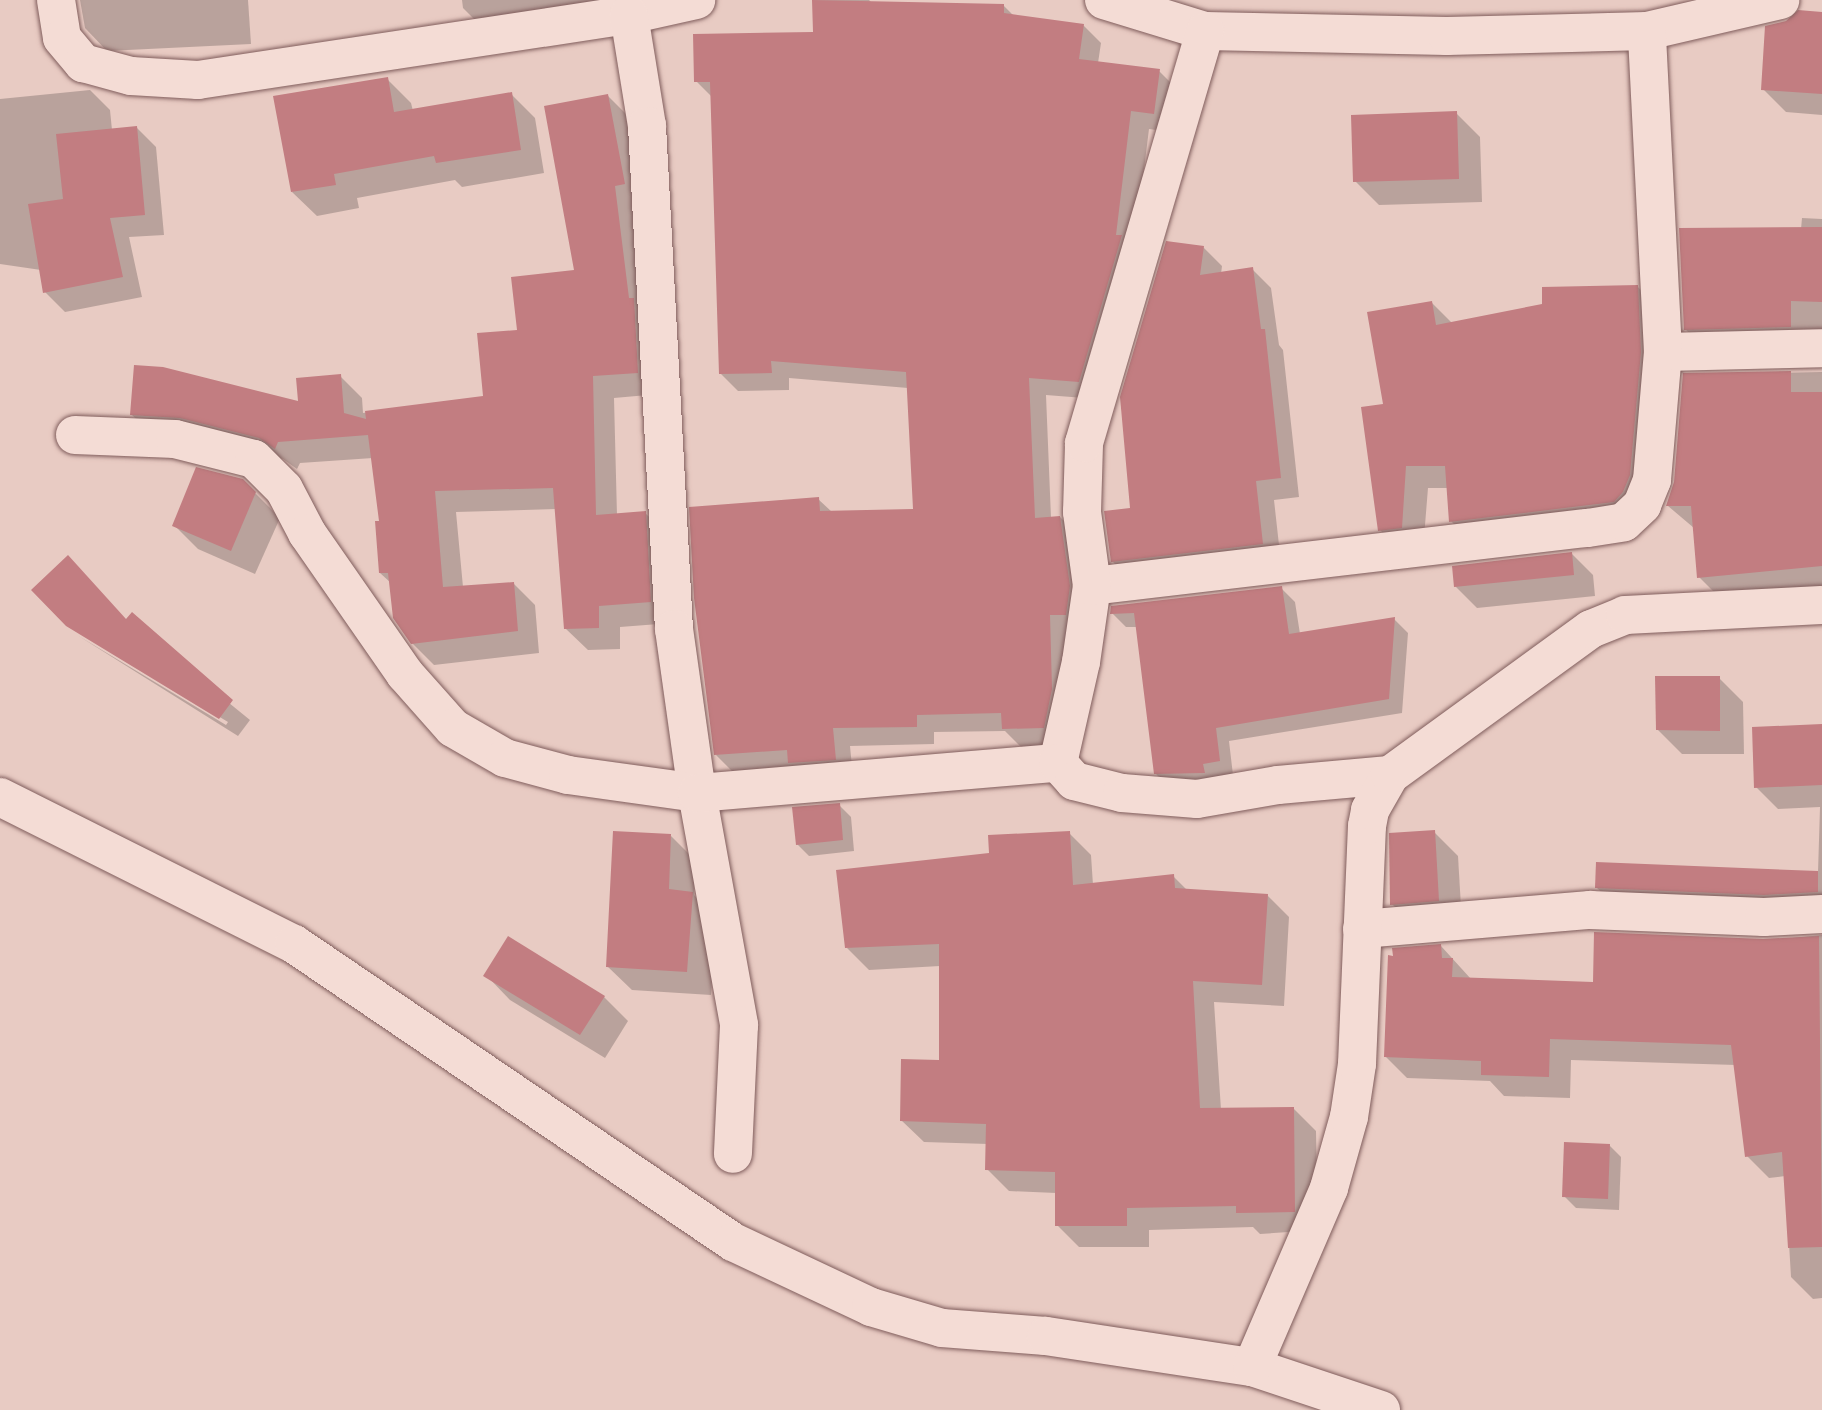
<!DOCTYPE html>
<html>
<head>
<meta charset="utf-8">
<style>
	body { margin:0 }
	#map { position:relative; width:1822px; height:1410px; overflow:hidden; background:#e8cbc3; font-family:"Zilla Slab",serif }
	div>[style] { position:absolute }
	.shadow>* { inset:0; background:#0003 }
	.building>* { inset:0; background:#c27d81 }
	.roads { filter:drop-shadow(0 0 2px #805d5c) drop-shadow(0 0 2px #805d5c) }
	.minor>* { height:38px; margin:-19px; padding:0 19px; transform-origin:19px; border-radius:19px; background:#f4dcd5 }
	span { translate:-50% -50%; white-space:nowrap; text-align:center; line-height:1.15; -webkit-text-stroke:5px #f1d8d1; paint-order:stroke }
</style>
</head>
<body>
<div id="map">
	<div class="shadow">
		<div style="clip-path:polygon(80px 0,248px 0,251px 44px,107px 51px,85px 28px)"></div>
		<div style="clip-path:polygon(462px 0,643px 0,493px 38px,463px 8px)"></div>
		<div style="clip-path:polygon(814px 0,869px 0,875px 6px,1003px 5px,1014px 16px,1083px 25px,1101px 43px,1098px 63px,1159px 71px,1177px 89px,1171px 132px,1149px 129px,1134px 250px,1097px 399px,1046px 395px,1051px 518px,1060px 517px,1078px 535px,1061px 745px,1021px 747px,1005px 731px,934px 732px,934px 744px,850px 746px,853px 777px,734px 773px,716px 755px,818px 499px,832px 512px,914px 511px,908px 388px,789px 378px,789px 390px,738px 391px,720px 373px,713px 98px,696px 81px,815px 34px)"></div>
		<div style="clip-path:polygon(1822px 14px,1822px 115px,1786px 112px,1763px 89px)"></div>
		<div style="clip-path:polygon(387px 79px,411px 103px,413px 111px,511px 94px,535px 118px,544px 173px,462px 187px,455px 180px,357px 198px,359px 208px,317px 216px,292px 192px)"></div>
		<div style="clip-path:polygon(90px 90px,110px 110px,112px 130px,136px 127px,156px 147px,164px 235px,129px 237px,142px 297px,65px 312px,45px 292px,41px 270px,0 264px,0 99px)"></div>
		<div style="clip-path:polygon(608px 96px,630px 118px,659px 394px,614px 398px,617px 515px,645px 513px,667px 534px,672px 623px,620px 627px,620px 649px,588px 650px,566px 629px,556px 509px,456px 512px,463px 587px,514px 584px,535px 605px,539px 653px,434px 665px,412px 643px,391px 583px,380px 573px,381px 522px,373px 458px,300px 463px,297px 469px,283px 459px,203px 439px,154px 436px,132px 415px,300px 404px,340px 376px,362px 398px,363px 413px,484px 397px,519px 331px,576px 271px)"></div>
		<div style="clip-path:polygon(1456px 113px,1480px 137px,1482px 202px,1379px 205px,1355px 181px)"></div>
		<div style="clip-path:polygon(1802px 218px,1822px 219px,1822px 349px,1709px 352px,1685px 329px,1801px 229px)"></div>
		<div style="clip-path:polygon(1203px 247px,1222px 266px,1221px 274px,1252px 269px,1271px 288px,1279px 345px,1283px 350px,1299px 497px,1274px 500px,1281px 563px,1131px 580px,1112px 561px,1132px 510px)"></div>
		<div style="clip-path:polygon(1637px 286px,1659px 309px,1652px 498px,1473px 544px,1451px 521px,1448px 488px,1428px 488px,1423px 550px,1402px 552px,1380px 530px,1386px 405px,1432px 303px,1452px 323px)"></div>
		<div style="clip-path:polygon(1822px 372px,1822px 591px,1722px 600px,1699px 577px,1694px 528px,1668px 506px,1676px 482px,1685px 375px)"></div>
		<div style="clip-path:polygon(242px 480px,280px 518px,255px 574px,198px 549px,174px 525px)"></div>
		<div style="clip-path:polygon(1572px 554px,1593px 575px,1595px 596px,1477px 608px,1455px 586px)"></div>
		<div style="clip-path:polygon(1281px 588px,1295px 602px,1300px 634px,1394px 619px,1408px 633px,1402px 713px,1229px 741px,1233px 775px,1169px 787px,1155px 773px,1138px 627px,1126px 627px,1112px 613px)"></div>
		<div style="clip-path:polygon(127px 620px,250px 720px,238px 736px,77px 635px,226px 725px,228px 722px,67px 625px)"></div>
		<div style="clip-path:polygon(1719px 678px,1743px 702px,1744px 754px,1682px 754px,1658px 730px)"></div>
		<div style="clip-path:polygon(1822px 726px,1822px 915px,1619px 909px,1597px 888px,1598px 864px,1818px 872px,1820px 807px,1778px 809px,1756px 787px)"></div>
		<div style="clip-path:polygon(839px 805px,851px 817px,854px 851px,809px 856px,797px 844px)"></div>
		<div style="clip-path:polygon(1434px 832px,1458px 856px,1462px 924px,1416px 928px,1392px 904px)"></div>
		<div style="clip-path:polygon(1069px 833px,1091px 855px,1093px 885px,1173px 876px,1188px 891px,1267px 895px,1289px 917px,1284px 1006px,1214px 1002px,1221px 1110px,1294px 1109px,1316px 1131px,1318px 1230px,1260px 1234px,1253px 1227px,1149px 1230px,1149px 1247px,1079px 1247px,1057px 1225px,1056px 1193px,1009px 1191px,987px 1169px,988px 1144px,924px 1142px,901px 1120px,941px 1062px,940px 966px,869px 970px,847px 948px,991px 854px)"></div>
		<div style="clip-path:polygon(671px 836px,695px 860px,694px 895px,716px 918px,711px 995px,632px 990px,607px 966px)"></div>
		<div style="clip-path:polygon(1822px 935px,1822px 1298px,1813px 1299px,1791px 1277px,1785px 1176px,1769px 1178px,1747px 1156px,1736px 1065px,1571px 1060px,1570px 1098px,1504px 1096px,1490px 1081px,1407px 1078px,1385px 1056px,1441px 946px,1471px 979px,1595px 983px,1763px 941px)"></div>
		<div style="clip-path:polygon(486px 975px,604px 997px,628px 1021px,605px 1058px,510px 1000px)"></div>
		<div style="clip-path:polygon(1609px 1145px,1621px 1157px,1619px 1210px,1576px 1208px,1564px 1196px)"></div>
	</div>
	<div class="building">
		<div style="clip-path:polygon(812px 0,1004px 4px,1004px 13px,1084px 24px,1079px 59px,1160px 69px,1154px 114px,1131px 111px,1116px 235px,1122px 235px,1079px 382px,1029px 378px,1035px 518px,1060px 516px,1070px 586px,1066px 615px,1050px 615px,1052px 689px,1044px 728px,1002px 729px,1001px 713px,917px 715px,917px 727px,833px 728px,836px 760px,788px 763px,787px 750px,714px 755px,694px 598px,689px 507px,819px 497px,820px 511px,913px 509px,906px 372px,771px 361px,772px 373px,719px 374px,710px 82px,694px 82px,693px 34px,813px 32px)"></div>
		<div style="clip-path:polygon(1798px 10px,1822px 12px,1822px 94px,1761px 90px,1765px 26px,1786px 21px)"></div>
		<div style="clip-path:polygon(388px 77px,394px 112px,512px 92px,521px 150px,436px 163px,434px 156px,334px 174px,336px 185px,291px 192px,273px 96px)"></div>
		<div style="clip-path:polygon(608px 94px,625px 184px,615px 186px,629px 298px,634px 298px,638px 373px,593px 376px,596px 515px,646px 511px,651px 602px,599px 606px,599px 628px,564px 629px,553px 488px,435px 491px,443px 587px,514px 582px,518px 631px,411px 644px,393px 618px,388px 573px,379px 573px,375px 521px,379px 521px,368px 435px,278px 442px,275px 449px,259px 438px,180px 418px,130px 415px,134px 365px,163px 367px,298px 401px,296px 378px,341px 374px,344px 413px,366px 419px,365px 411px,483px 396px,477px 333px,517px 330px,511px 277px,574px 270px,544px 106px)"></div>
		<div style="clip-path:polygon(1457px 111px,1459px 179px,1353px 182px,1351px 115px)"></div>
		<div style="clip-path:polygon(137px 126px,145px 215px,110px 218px,123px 277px,43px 293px,28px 204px,63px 199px,56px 134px)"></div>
		<div style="clip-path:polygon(1822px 227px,1822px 302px,1791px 301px,1791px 327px,1684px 330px,1679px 228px)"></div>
		<div style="clip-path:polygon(1166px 241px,1204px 246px,1200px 275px,1253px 267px,1261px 329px,1265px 329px,1281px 478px,1256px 481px,1263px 544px,1111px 562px,1104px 511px,1130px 508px,1120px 397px)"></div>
		<div style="clip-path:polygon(1638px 285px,1641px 352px,1630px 475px,1623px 492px,1614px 502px,1449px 522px,1445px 466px,1406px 466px,1402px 528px,1378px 531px,1361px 407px,1383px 404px,1367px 312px,1432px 301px,1436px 325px,1542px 304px,1542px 287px)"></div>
		<div style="clip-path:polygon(1791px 371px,1791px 392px,1822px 392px,1822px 566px,1697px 578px,1691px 506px,1666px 506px,1674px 482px,1683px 373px)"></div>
		<div style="clip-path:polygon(196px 467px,243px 479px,256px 492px,231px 551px,172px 526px)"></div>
		<div style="clip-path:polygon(1572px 552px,1574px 575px,1454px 587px,1452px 566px)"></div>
		<div style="clip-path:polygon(68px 555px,126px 619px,132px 612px,233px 700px,219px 719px,66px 626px,31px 590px)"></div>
		<div style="clip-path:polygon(1282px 586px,1289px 634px,1395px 617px,1389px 699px,1216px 728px,1220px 761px,1203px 764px,1205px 773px,1154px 774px,1134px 613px,1110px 614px,1111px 606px)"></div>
		<div style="clip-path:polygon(1655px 676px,1720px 676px,1720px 731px,1656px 730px)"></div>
		<div style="clip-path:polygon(1822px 724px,1822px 785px,1754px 788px,1752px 727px)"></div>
		<div style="clip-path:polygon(840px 803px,843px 840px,796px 845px,792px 807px)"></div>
		<div style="clip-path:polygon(1435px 830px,1439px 901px,1390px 905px,1389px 833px)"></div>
		<div style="clip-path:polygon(613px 831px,671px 834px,669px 889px,693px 892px,687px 972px,606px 967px)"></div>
		<div style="clip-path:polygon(1070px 831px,1073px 885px,1174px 874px,1175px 888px,1268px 894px,1262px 985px,1193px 981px,1200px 1108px,1294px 1107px,1295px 1212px,1236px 1213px,1236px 1206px,1127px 1208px,1127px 1226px,1055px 1226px,1055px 1172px,985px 1170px,986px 1124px,900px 1121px,901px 1059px,939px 1060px,939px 944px,845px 948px,836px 870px,989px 853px,988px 835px)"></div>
		<div style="clip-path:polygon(1596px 862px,1818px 871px,1818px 892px,1764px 895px,1595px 888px)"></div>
		<div style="clip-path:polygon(1594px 932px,1763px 939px,1819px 936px,1822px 1247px,1788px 1248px,1782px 1152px,1745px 1157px,1731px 1045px,1550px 1039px,1549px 1077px,1481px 1075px,1481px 1061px,1384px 1057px,1388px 955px,1393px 956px,1392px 948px,1441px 944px,1442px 958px,1453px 958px,1452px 977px,1593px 982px)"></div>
		<div style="clip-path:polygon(508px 936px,605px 996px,580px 1035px,483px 976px)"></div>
		<div style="clip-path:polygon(1564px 1142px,1610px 1144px,1608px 1199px,1562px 1197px)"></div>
	</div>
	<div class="roads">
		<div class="minor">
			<div style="left:56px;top:0;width:38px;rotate:81deg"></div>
			<div style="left:62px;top:38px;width:33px;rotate:50deg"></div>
			<div style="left:83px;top:63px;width:50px;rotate:15.2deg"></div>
			<div style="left:131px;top:76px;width:67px;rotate:3.4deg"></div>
			<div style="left:198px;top:80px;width:436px;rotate:-8.6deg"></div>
			<div style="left:629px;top:15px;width:69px;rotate:-12.6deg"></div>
			<div style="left:1104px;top:0;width:106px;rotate:17.1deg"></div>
			<div style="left:1205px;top:31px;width:242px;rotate:1.2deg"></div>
			<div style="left:1447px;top:36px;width:200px;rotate:-1.4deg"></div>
			<div style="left:1647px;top:31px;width:137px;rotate:-13.1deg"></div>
			<div style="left:629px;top:15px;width:112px;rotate:80.8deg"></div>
			<div style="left:647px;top:126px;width:504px;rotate:86.93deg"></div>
			<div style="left:674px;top:629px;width:166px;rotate:82deg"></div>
			<div style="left:697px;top:793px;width:236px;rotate:79.7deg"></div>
			<div style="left:739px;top:1025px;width:129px;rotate:92.7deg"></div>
			<div style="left:1663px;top:352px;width:159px;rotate:-1.4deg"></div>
			<div style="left:75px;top:435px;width:100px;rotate:2.3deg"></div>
			<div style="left:175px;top:439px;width:81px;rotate:14.2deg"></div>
			<div style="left:254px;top:459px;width:42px;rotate:45deg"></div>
			<div style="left:284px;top:489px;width:50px;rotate:62.4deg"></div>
			<div style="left:307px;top:533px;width:172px;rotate:55.2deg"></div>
			<div style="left:405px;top:674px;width:72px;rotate:48.4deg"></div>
			<div style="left:453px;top:728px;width:60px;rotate:30deg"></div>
			<div style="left:505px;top:758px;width:65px;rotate:15.1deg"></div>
			<div style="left:568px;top:775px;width:130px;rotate:7.9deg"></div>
			<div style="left:697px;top:793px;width:362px;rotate:-4.8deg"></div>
			<div style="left:1092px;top:586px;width:499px;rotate:-6.7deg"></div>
			<div style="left:1588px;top:528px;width:36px;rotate:-9deg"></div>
			<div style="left:1624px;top:522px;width:25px;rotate:-43deg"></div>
			<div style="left:1642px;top:505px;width:27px;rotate:-68deg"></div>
			<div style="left:1652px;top:480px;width:128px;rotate:-85.1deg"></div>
			<div style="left:1663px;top:352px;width:321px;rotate:-92.9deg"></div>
			<div style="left:1058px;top:763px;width:104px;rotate:-77.2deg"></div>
			<div style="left:1081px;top:662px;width:77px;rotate:-81.8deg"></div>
			<div style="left:1092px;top:586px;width:75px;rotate:-97.7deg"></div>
			<div style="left:1082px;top:512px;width:69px;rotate:-88.3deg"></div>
			<div style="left:1084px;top:443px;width:429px;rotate:-73.6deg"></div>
			<div style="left:1058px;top:763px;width:24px;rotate:48deg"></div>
			<div style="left:1074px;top:781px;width:49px;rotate:14deg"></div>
			<div style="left:1122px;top:793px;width:75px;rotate:4.6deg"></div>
			<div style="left:1197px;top:799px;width:82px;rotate:-9.8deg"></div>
			<div style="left:1278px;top:785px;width:112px;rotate:-5.1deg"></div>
			<div style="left:0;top:797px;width:329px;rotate:26.6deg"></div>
			<div style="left:294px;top:944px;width:531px;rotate:34.17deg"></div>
			<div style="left:733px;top:1242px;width:153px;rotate:25.2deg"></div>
			<div style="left:871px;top:1307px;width:74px;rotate:16.5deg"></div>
			<div style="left:942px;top:1328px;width:104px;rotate:4.4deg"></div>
			<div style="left:1046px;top:1336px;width:208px;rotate:8.6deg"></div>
			<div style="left:1252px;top:1367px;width:136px;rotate:18.4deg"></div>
			<div style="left:1362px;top:929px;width:229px;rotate:-4.8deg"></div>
			<div style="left:1590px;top:910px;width:174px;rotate:2.3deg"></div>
			<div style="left:1764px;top:917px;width:58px;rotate:-3deg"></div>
			<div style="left:1252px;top:1367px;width:195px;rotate:-66.7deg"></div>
			<div style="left:1329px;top:1188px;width:74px;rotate:-74.3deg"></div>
			<div style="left:1349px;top:1117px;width:54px;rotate:-81.4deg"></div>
			<div style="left:1357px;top:1064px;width:238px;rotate:-87.6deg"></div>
			<div style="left:1367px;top:826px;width:16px;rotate:-79deg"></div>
			<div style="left:1370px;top:810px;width:40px;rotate:-60.3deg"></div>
			<div style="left:1390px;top:775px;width:248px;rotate:-36deg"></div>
			<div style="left:1591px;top:629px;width:37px;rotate:-22deg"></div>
			<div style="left:1625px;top:615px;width:197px;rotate:-2.9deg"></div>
		</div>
	</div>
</div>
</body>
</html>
